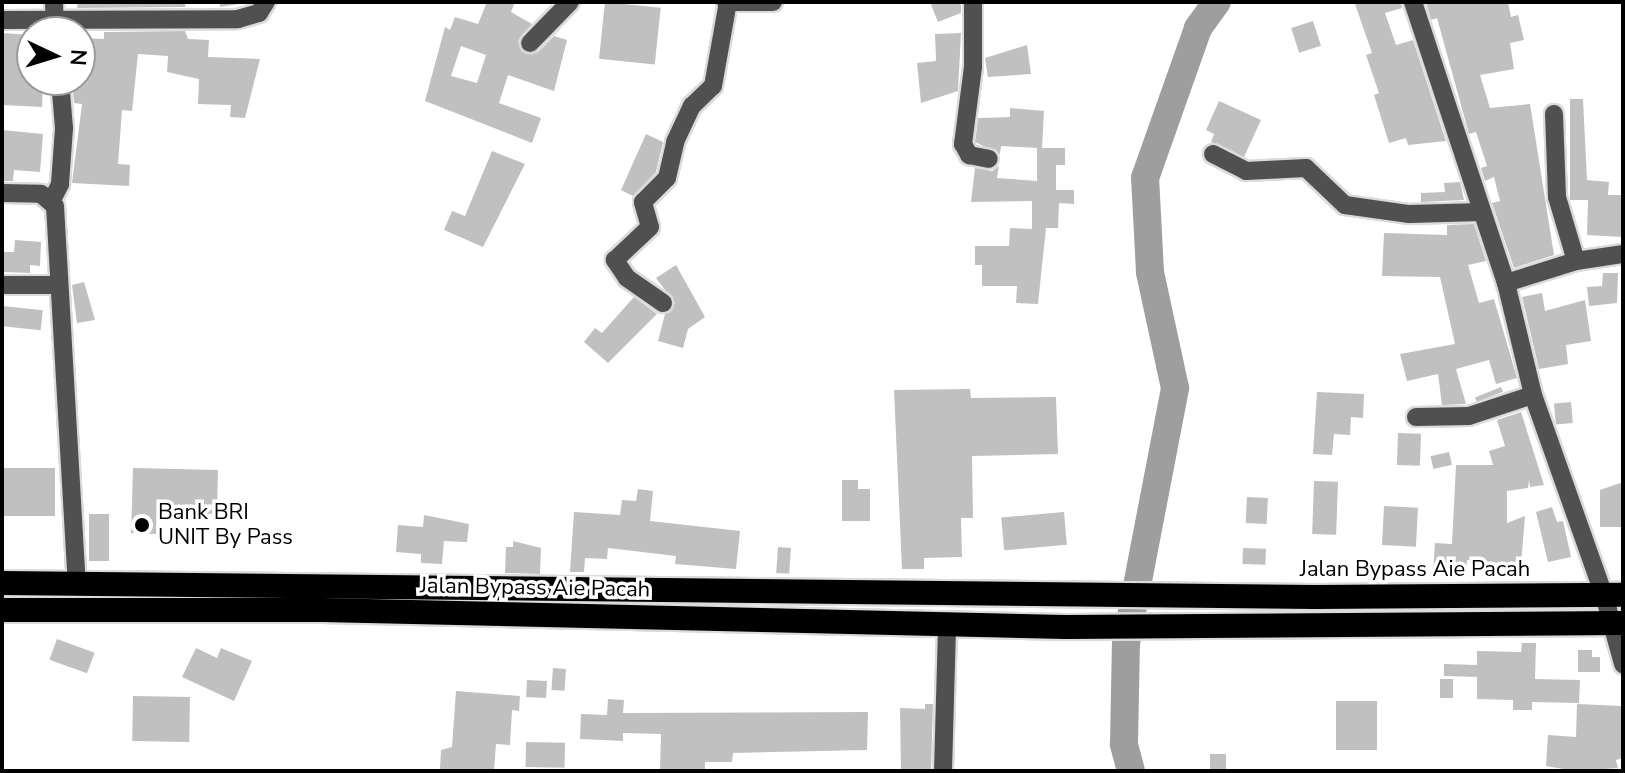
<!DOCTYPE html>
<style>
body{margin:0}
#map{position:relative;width:1625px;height:773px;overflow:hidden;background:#fff;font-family:"Nunito Sans",sans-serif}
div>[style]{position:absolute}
.river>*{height:28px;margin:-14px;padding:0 14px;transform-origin:14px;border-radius:14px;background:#9e9e9e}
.building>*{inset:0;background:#c0c0c0;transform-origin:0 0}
.roads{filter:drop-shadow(2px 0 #dbdbdb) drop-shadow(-2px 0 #dbdbdb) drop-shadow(0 2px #dbdbdb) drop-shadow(0 -2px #dbdbdb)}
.minor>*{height:18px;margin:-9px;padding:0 9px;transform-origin:9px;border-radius:9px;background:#505050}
.highway>*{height:24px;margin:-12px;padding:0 12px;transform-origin:12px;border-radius:12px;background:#000}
.dots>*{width:22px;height:22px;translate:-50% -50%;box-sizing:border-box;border:4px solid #fff;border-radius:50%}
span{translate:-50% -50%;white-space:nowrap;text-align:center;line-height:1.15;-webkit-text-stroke:7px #fff;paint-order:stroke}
.poi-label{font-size:22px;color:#000}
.left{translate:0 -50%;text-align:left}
.street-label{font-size:22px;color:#000}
.frame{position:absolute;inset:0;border:4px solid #000;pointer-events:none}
.north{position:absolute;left:16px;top:16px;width:80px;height:80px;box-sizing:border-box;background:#fff;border:2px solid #999;border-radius:50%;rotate:94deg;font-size:22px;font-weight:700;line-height:32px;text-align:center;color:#000}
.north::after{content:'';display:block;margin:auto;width:28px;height:36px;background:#000;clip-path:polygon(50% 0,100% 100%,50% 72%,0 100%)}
</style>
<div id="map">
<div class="river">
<i style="left:1131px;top:771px;width:28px;rotate:-105deg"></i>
<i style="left:1124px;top:744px;width:101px;rotate:-88.9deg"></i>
<i style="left:1126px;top:643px;width:260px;rotate:-79.1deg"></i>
<i style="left:1175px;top:388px;width:119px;rotate:-102.2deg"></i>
<i style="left:1150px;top:272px;width:94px;rotate:-93deg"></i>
<i style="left:1145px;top:178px;width:159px;rotate:-70.5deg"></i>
<i style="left:1198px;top:28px;width:32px;rotate:-54deg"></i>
</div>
<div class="building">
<i style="clip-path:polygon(78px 2px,186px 2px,185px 7px,77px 8px)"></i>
<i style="clip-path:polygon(220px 2px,252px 2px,220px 7px)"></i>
<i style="clip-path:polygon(evenodd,487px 2px,515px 2px,511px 12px,532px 24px,518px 41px,526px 54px,538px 52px,554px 36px,567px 40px,554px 91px,508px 75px,499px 103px,541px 118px,532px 143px,425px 101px,445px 27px,450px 30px,455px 17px,478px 24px,487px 2px,461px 46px,486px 55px,477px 83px,451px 76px,461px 46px)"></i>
<i style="left:605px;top:2px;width:56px;height:57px;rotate:6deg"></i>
<i style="clip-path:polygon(930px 2px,961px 2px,961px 13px,938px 22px)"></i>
<i style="clip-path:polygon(1363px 2px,1401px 2px,1402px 8px,1385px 13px,1396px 45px,1413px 40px,1446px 141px,1408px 145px,1406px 138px,1389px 143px,1374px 95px,1379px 93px,1366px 55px,1372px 53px,1355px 4px)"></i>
<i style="clip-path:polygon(1426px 2px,1508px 2px,1511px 17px,1518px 15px,1524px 40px,1510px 43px,1514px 69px,1480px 75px,1490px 108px,1530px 104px,1554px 255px,1514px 268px,1492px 203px,1500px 201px,1494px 177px,1485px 181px,1481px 168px,1487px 166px,1476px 132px,1469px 134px,1437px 18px,1431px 20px)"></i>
<i style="left:1313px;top:21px;width:26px;height:23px;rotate:72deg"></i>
<i style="clip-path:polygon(185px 31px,188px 39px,209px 40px,208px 57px,260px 59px,245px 118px,230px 117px,231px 105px,198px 104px,199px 79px,167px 72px,168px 56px,138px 54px,132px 111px,122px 110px,118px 164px,130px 165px,129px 186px,72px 183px,82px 104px,74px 103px,72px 80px,81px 80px,81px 38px,104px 39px,104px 32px)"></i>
<i style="clip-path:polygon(2px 33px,32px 35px,31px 82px,43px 83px,42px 107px,2px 105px)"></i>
<i style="clip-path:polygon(961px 33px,958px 91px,921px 103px,917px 63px,936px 61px,935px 34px)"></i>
<i style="clip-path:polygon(1027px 45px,1031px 74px,988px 77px,985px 58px)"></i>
<i style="clip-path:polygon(1570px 99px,1583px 99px,1587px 180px,1609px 182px,1608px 195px,1623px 195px,1622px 237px,1587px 235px,1588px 200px,1570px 200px)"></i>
<i style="clip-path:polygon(1219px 101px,1261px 120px,1244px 157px,1211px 142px,1214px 134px,1206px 130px)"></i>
<i style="clip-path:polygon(1010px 108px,1044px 111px,1042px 148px,1065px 148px,1065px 165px,1056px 165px,1056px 190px,1074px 190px,1074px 204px,1059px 203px,1058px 228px,1046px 228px,1038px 304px,1016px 303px,1017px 286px,982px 286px,982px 265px,975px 265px,975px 246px,1009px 246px,1010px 228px,1032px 229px,1032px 201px,971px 202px,975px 168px,992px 171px,999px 166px,997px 178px,1037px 181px,1037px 148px,1001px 146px,1000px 154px,975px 142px,978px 118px,1010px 117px)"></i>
<i style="clip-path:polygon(2px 130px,43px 134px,40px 172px,14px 170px,13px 181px,2px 181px)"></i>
<i style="clip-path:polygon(646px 134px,663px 142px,656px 172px,633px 196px,621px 190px)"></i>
<i style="clip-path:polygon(492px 151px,525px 164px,483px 247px,444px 230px,452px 211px,465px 216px)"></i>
<i style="clip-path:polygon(1460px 182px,1464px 200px,1421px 202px,1421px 193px,1445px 192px,1444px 183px)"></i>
<i style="clip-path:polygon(1474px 224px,1486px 261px,1468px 265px,1479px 303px,1494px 299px,1517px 378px,1496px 384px,1489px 360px,1456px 369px,1466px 404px,1442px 405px,1438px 374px,1407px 381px,1400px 354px,1455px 344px,1440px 277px,1382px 276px,1384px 233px,1447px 235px,1447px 225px)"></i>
<i style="clip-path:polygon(15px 240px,41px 242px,40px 266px,30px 265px,30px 273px,2px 272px,3px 252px,14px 252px)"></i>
<i style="clip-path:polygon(676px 265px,705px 317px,688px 329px,683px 348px,658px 341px,665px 314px,675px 303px,656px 278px)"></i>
<i style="clip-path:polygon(1603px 273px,1618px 273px,1617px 303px,1589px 306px,1587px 287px,1602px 286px)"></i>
<i style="clip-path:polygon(84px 282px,95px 320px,77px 323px,72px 285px)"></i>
<i style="clip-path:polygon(1542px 293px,1545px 311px,1585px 300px,1591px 341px,1566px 345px,1568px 364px,1539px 369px,1522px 297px)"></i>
<i style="clip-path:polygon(634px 297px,657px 314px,608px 363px,584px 342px,595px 328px,602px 333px)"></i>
<i style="left:2px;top:306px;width:41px;height:20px;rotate:6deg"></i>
<i style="left:1501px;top:387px;width:5px;height:28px;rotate:68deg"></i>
<i style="clip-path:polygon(970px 389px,971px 398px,1056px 397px,1058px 454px,972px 456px,973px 518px,961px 518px,962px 557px,924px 558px,924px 569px,902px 569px,894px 390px)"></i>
<i style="clip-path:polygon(1317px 392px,1364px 394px,1363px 418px,1351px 417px,1350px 435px,1334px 434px,1332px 455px,1313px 454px)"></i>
<i style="left:1571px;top:402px;width:21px;height:17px;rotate:85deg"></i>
<i style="clip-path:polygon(1521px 412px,1544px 485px,1530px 487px,1529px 480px,1528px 488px,1507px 491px,1507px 523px,1525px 516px,1521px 565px,1467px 560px,1466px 573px,1433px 571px,1435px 543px,1452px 544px,1456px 465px,1493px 465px,1489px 451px,1505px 446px,1497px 420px)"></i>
<i style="left:1398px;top:433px;width:23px;height:32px;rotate:2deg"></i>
<i style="left:1449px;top:452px;width:13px;height:19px;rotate:77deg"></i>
<i style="left:2px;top:468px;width:53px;height:48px"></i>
<i style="clip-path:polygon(133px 468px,218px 470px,217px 514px,157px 512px,156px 534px,131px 533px)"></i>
<i style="clip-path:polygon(842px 480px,858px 480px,858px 489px,870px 489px,870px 521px,842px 521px)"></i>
<i style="left:1314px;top:481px;width:24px;height:53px;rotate:2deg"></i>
<i style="clip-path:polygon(1623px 482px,1623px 527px,1600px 527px,1600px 490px)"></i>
<i style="clip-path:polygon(638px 489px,653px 491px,650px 521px,740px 531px,736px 569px,675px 564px,676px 556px,608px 548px,607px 559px,585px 558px,584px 572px,570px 572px,574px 512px,620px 515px,622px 500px,636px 501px)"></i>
<i style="left:1247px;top:497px;width:21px;height:26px;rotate:3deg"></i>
<i style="left:1384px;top:506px;width:34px;height:39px;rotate:3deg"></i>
<i style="clip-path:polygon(1552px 507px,1557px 522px,1563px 521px,1571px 557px,1548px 562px,1536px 512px)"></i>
<i style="left:1064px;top:512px;width:33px;height:63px;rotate:85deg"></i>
<i style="left:89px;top:514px;width:20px;height:47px"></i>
<i style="clip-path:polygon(424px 515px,469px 524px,467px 542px,444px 541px,442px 564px,421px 563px,421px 554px,396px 552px,398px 525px,423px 527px)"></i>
<i style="clip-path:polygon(513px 541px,541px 548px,540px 574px,505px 573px,506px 547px,513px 547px)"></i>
<i style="left:778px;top:547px;width:13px;height:26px;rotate:4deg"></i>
<i style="left:1243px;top:548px;width:23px;height:16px;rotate:2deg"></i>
<i style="left:57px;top:639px;width:40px;height:22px;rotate:20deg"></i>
<i style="clip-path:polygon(1522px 643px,1536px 643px,1535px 679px,1580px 680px,1579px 703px,1532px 702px,1532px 710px,1513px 710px,1513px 700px,1477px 699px,1477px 677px,1444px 676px,1444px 664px,1477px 665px,1477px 651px,1521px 652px)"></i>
<i style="clip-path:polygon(196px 648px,217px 658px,221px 648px,252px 661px,234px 701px,182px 677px)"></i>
<i style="clip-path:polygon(1578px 650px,1592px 650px,1592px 657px,1600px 657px,1600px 672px,1578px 672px)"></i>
<i style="left:553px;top:668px;width:13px;height:22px;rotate:4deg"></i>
<i style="left:1440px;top:679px;width:13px;height:19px"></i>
<i style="left:527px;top:680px;width:20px;height:17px;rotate:3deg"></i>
<i style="clip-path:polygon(456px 691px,520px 696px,519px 711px,512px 710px,510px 745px,496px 744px,494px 771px,440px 769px,441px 750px,452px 747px)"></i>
<i style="left:133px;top:696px;width:57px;height:45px;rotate:1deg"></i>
<i style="clip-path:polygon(608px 699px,624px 700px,623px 713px,868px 712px,867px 750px,733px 753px,732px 762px,705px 762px,705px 771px,660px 771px,661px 734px,623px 733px,623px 741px,580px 739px,581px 714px,607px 715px)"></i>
<i style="left:1336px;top:701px;width:41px;height:49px"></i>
<i style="clip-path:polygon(925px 704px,933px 704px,931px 771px,901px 771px,900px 708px,925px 709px)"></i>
<i style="clip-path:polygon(1577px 704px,1621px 706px,1623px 758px,1616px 760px,1618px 768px,1575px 771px,1546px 766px,1548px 735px,1576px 737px)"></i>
<i style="left:526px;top:742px;width:39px;height:25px;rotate:1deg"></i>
<i style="left:1210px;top:754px;width:16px;height:17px"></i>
</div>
<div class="roads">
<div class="minor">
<i style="left:54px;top:2px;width:30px;rotate:88deg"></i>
<i style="left:726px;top:2px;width:47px"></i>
<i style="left:973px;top:2px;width:65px;rotate:90deg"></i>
<i style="left:973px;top:67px;width:78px;rotate:97.4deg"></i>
<i style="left:963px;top:144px;width:13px;rotate:61deg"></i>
<i style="left:969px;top:155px;width:20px;rotate:11deg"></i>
<i style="left:1413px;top:2px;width:296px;rotate:71.7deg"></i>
<i style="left:1506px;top:283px;width:115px;rotate:76.4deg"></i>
<i style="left:1533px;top:395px;width:212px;rotate:70.5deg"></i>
<i style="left:1604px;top:595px;width:72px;rotate:74.6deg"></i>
<i style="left:2px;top:20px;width:236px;rotate:-0.2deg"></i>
<i style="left:238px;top:19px;width:22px;rotate:-16deg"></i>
<i style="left:259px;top:13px;width:13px;rotate:-58deg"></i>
<i style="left:530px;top:43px;width:57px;rotate:-45.7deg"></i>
<i style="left:1554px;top:114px;width:83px;rotate:87.9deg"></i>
<i style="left:1557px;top:197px;width:67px;rotate:73.5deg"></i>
<i style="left:1213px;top:154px;width:37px;rotate:27deg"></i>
<i style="left:1246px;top:171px;width:60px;rotate:-2.9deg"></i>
<i style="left:1306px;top:168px;width:54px;rotate:43.5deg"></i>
<i style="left:1345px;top:205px;width:65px;rotate:8deg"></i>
<i style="left:1409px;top:214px;width:73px;rotate:-1.6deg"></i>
<i style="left:2px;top:193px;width:39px;rotate:1deg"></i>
<i style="left:41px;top:194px;width:18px;rotate:41deg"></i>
<i style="left:55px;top:206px;width:379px;rotate:86.7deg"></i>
<i style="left:52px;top:200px;width:18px;rotate:-63deg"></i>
<i style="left:60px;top:184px;width:56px;rotate:-85.9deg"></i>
<i style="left:64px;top:128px;width:48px;rotate:-94.8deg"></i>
<i style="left:1506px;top:283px;width:73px;rotate:-17.4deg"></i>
<i style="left:1576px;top:261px;width:48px;rotate:-8.5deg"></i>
<i style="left:2px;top:285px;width:54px"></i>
<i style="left:663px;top:303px;width:44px;rotate:-145.2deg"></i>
<i style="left:627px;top:278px;width:22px;rotate:-124deg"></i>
<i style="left:615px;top:260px;width:48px;rotate:-43.3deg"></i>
<i style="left:650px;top:227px;width:26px;rotate:-106deg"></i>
<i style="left:643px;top:202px;width:34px;rotate:-45deg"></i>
<i style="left:667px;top:178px;width:37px;rotate:-77deg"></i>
<i style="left:675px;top:142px;width:40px;rotate:-65deg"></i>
<i style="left:692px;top:106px;width:29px;rotate:-44deg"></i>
<i style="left:713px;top:86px;width:85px;rotate:-79.9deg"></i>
<i style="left:1416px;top:417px;width:53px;rotate:-1.1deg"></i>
<i style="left:1469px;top:416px;width:67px;rotate:-18.2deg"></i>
<i style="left:943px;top:771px;width:147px;rotate:-88.4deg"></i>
</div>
<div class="highway">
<i style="left:2px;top:583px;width:1312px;rotate:0.61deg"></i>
<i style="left:1314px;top:597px;width:309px;rotate:-0.4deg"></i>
<i style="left:2px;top:610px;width:320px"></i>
<i style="left:322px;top:610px;width:744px;rotate:1.31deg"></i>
<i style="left:1066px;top:627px;width:557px;rotate:-0.41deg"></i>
</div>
</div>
<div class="dots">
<i style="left:142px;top:525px;background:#000"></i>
</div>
<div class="poi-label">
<span class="left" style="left:158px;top:525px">Bank BRI<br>UNIT By Pass</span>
</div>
<div class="street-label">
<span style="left:1415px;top:570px">Jalan Bypass Aie Pacah</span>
<span style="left:535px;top:588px;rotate:1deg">Jalan Bypass Aie Pacah</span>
</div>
<div class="frame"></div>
<div class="north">N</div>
</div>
